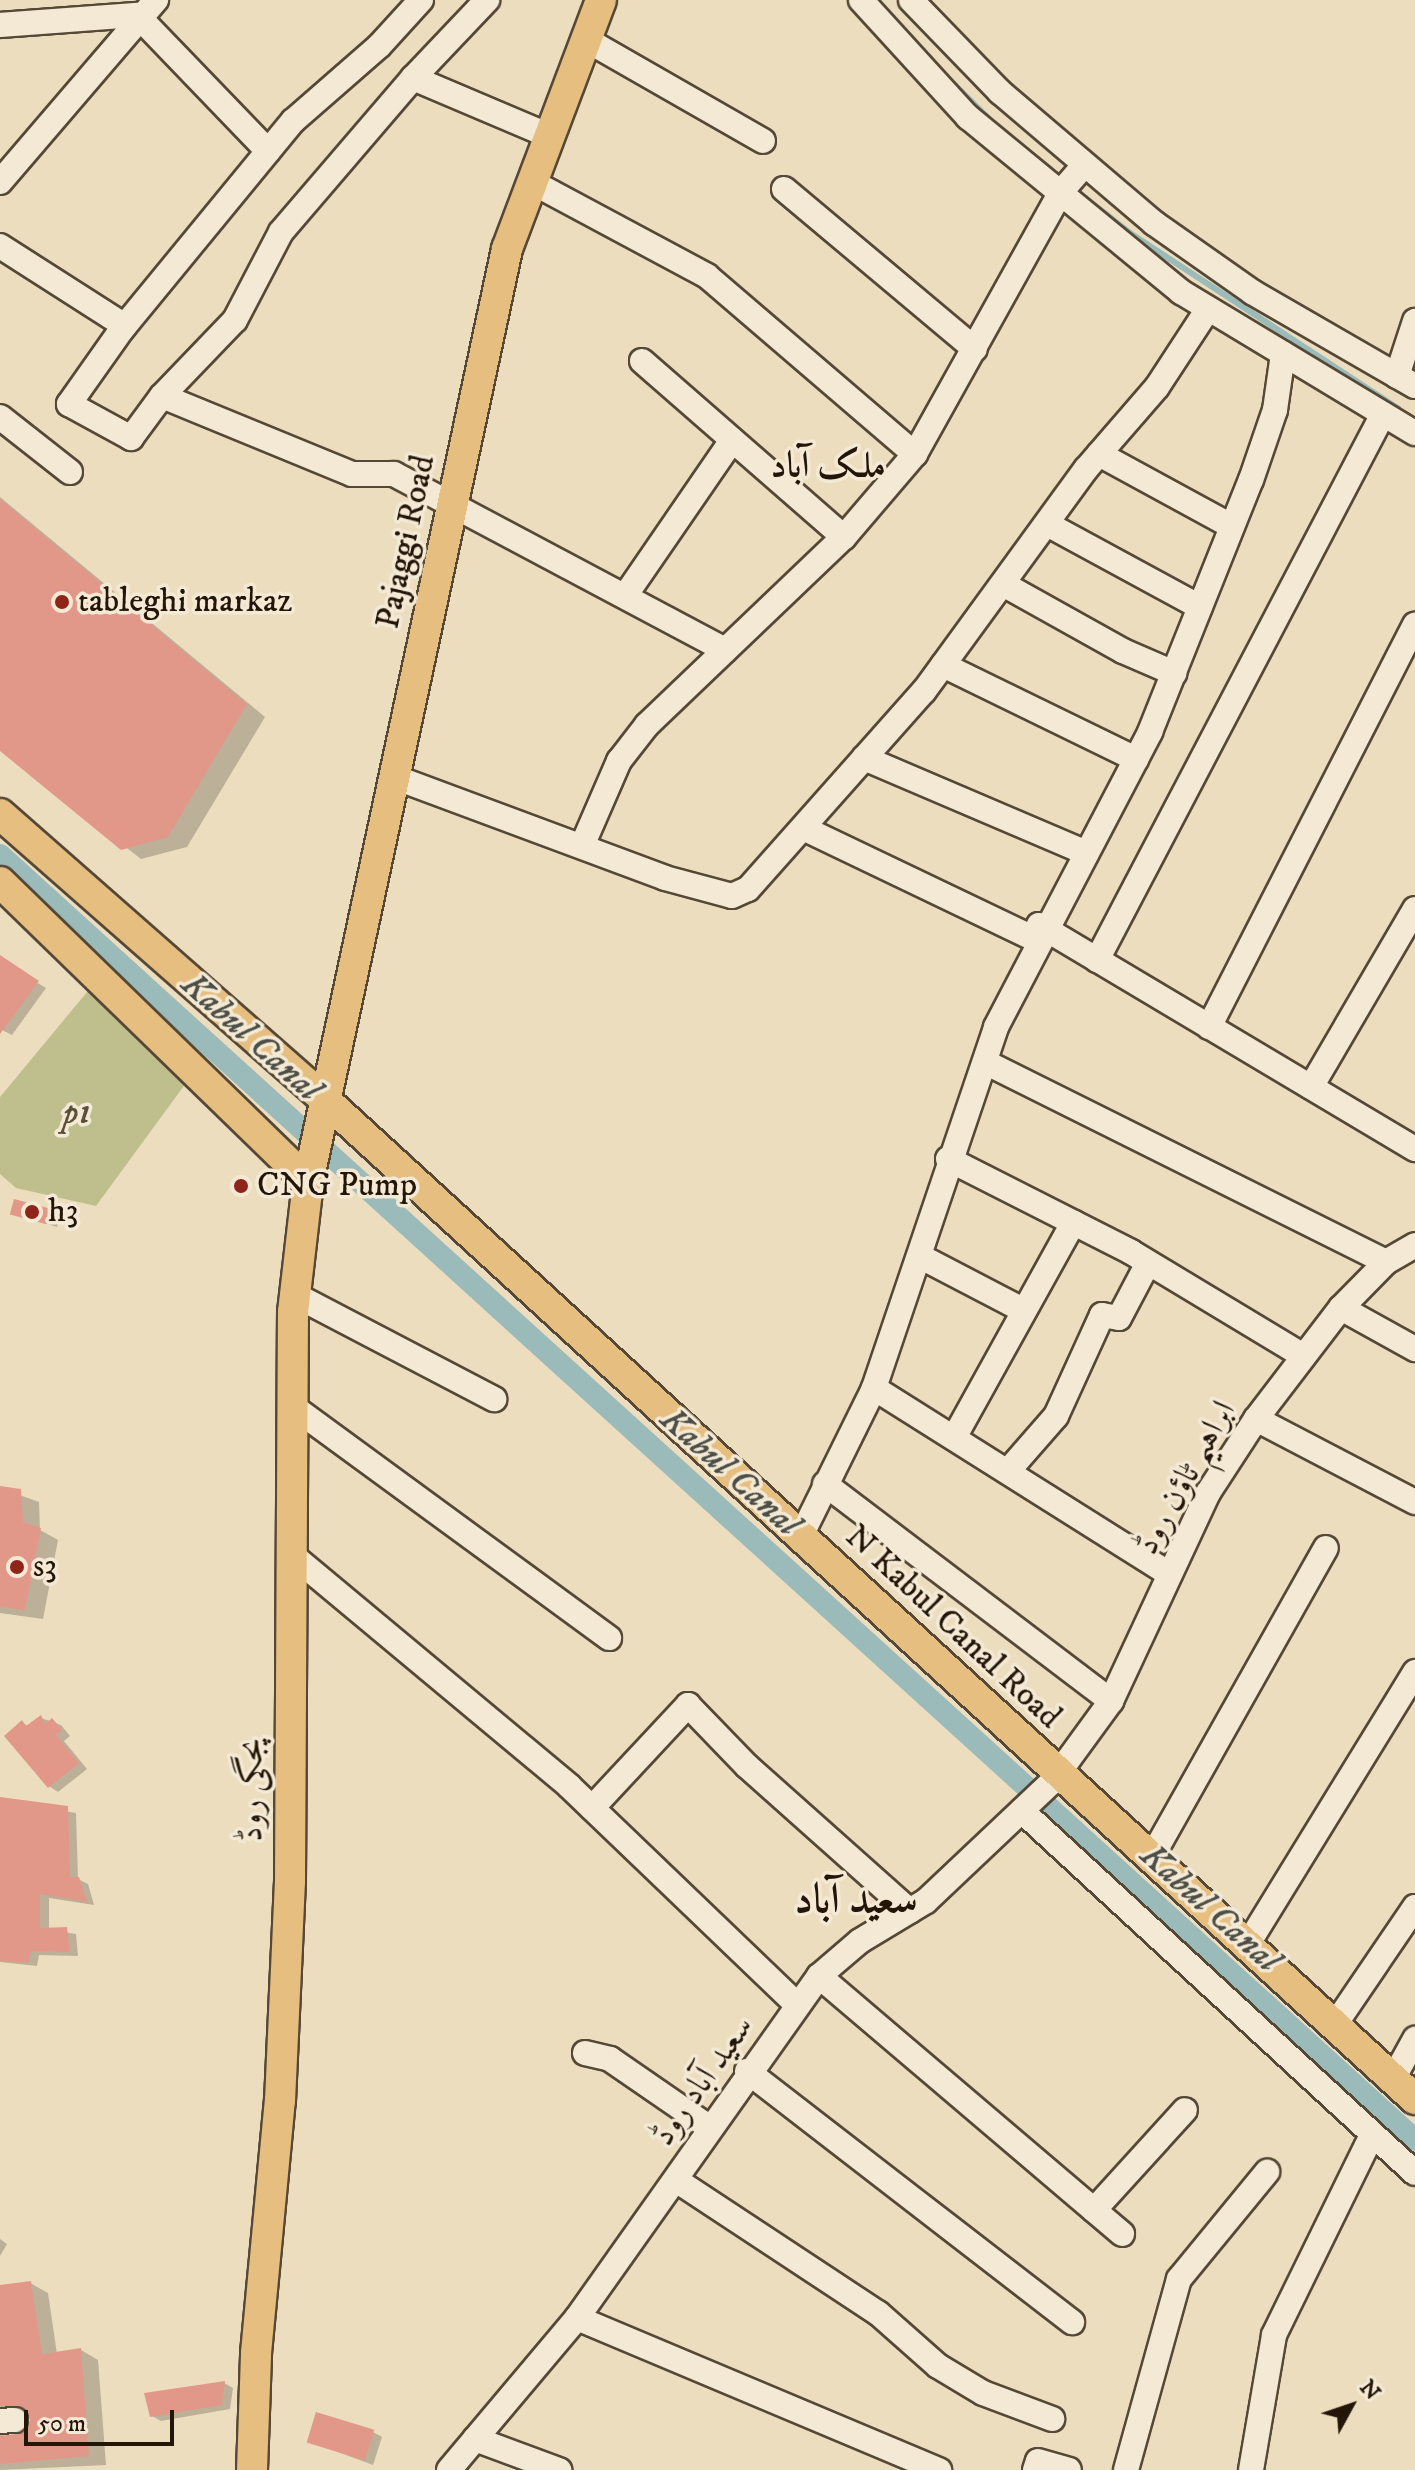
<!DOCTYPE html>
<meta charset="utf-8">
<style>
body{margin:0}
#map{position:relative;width:1415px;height:2470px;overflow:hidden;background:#ecddbf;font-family:"IM FELL DW Pica",Amiri,serif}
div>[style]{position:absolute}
.green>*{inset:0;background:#bfbf8d}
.shadow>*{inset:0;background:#0003}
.stream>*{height:6px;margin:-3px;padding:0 3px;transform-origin:3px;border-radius:3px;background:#9bbaba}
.canal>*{height:22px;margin:-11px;padding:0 11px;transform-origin:11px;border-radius:11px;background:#9bbaba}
.building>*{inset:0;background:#e29889;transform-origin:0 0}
.roads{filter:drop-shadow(2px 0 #554836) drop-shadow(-2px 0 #554836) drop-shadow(0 2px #554836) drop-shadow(0 -2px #554836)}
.minor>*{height:24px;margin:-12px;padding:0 12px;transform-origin:12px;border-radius:12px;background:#f3e9d5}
.major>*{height:30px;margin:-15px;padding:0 15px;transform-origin:15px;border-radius:15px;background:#e6be80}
.dots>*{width:22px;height:22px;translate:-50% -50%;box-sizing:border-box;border:4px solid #f3e9d5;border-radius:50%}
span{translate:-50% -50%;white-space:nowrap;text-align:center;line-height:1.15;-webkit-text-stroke:7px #f3e9d5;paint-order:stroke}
.street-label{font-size:34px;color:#231608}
.poi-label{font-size:34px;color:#231608}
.left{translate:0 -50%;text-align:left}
.park-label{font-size:34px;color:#5a5137;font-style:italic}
.neighbourhood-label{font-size:36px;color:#231608;font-weight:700}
.water-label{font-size:36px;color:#4d4f46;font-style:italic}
.district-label{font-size:42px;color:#231608;font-weight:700}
.north{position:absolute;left:1311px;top:2366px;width:80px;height:80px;-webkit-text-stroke:6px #f3e9d5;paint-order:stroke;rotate:50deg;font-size:22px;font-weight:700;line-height:32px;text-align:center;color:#231608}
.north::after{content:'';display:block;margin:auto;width:28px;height:36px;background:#231608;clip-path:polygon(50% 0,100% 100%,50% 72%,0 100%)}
.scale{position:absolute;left:24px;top:2410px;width:150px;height:36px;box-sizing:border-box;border:4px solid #231608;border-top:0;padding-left:10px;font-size:24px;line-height:28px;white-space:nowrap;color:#231608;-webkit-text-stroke:6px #f3e9d5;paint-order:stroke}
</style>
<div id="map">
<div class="green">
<i style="clip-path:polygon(92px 986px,189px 1079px,96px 1206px,16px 1188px,0 1174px,0 1097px)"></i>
</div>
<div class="shadow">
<i style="clip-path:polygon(0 497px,265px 717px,187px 847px,141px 859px,0 749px)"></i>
<i style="clip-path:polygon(0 961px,46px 988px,12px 1035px,0 1029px)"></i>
<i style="clip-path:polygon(50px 1211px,59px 1216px,57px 1227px,15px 1214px)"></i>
<i style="clip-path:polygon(0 1488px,39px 1502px,40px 1530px,58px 1540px,43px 1619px,0 1613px)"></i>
<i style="clip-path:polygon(41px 1718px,61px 1725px,70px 1736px,64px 1741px,87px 1769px,58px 1792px,49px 1786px,22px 1722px,29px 1727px)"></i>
<i style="clip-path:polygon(0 1800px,76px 1813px,78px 1879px,88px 1884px,94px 1905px,49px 1898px,49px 1930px,76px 1934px,78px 1956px,39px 1955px,37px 1966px,0 1962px)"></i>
<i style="clip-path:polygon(0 2239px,7px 2244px,0 2256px)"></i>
<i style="clip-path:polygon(evenodd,30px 2283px,48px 2293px,57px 2354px,81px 2350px,98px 2360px,106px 2465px,0 2470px,0 2288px,30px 2283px,32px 2416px,30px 2428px,17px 2437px,4px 2436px,10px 2417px,32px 2416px)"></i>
<i style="clip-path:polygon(224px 2383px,233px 2388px,230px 2409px,161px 2421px,152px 2416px)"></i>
<i style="clip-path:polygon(373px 2432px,382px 2437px,373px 2465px,311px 2442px)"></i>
</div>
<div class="stream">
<i style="left:954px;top:84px;width:48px;rotate:45deg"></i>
<i style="left:1074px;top:189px;width:71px;rotate:38.2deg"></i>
<i style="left:1130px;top:233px;width:321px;rotate:33.2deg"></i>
</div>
<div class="canal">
<i style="left:0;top:855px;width:1911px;rotate:42.24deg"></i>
</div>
<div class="building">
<i style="clip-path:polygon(0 499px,247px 704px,168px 837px,121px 850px,0 751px)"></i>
<i style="clip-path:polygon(0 955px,39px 981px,0 1034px)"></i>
<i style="left:14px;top:1199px;width:38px;height:16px;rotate:15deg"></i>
<i style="clip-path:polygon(0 1486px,21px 1489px,23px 1522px,41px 1528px,25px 1610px,0 1607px)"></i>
<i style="clip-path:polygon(41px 1715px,45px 1724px,52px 1718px,62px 1730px,56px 1735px,79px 1763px,48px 1788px,4px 1736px,22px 1720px,26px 1726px)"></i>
<i style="clip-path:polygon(0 1797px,68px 1806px,70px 1877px,79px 1877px,87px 1902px,40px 1894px,40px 1928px,67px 1927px,70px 1952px,31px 1951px,28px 1963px,0 1961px)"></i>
<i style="clip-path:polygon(31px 2281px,42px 2354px,81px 2348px,89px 2456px,0 2464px,0 2436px,23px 2433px,30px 2420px,21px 2406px,0 2406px,0 2285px)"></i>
<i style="clip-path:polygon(225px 2381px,222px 2405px,150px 2417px,144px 2393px)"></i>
<i style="left:316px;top:2412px;width:61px;height:32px;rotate:17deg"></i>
</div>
<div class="roads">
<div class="minor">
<i style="left:421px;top:0;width:62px;rotate:132.4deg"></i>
<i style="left:379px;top:46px;width:114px;rotate:138.9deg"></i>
<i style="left:293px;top:121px;width:269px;rotate:129.4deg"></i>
<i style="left:122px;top:329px;width:92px;rotate:125.2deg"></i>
<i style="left:69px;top:404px;width:71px;rotate:28.7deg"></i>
<i style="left:131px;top:438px;width:52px;rotate:-53.6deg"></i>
<i style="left:162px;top:396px;width:205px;rotate:22.3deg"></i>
<i style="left:352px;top:474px;width:42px"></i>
<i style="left:394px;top:474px;width:375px;rotate:28deg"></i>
<i style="left:861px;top:0;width:159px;rotate:47.6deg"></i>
<i style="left:968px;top:117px;width:276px;rotate:39.4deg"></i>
<i style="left:1181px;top:292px;width:273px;rotate:31.1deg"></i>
<i style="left:911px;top:0;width:128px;rotate:45.9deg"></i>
<i style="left:1000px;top:92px;width:202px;rotate:40.4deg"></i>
<i style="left:1154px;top:223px;width:120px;rotate:35.1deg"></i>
<i style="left:1252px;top:292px;width:188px;rotate:30deg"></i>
<i style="left:0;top:25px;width:137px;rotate:-4.2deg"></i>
<i style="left:137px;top:15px;width:189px;rotate:46.1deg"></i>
<i style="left:585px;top:39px;width:205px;rotate:29.8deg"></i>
<i style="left:413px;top:78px;width:146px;rotate:23deg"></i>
<i style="left:530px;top:181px;width:201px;rotate:28.2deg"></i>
<i style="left:707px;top:276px;width:274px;rotate:40.6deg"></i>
<i style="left:0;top:182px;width:240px;rotate:-49.4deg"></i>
<i style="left:784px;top:189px;width:249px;rotate:40deg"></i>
<i style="left:0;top:246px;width:148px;rotate:32.6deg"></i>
<i style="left:642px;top:361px;width:268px;rotate:41.1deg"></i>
<i style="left:1397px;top:376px;width:58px;rotate:-71.9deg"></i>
<i style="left:162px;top:396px;width:105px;rotate:-46.2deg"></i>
<i style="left:235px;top:320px;width:99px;rotate:-62.4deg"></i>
<i style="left:281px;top:232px;width:203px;rotate:-49.4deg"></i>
<i style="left:413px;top:78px;width:108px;rotate:-46.5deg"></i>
<i style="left:0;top:417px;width:89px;rotate:38.2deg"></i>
<i style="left:1099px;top:454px;width:150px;rotate:28.6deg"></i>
<i style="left:1047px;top:524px;width:174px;rotate:28.5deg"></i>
<i style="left:1003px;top:584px;width:137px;rotate:29.2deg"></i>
<i style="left:1123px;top:651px;width:56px;rotate:23.3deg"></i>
<i style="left:625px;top:596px;width:187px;rotate:-55.5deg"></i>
<i style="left:943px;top:665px;width:215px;rotate:26deg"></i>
<i style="left:864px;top:758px;width:242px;rotate:23.1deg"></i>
<i style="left:394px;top:777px;width:289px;rotate:20.4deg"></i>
<i style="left:665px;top:878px;width:69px;rotate:15deg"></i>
<i style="left:732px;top:896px;width:17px;rotate:-24deg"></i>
<i style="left:748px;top:889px;width:265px;rotate:-48.4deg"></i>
<i style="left:924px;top:691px;width:275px;rotate:-53.9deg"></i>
<i style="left:1086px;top:469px;width:108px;rotate:-49.1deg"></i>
<i style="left:1157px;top:387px;width:93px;rotate:-56.8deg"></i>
<i style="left:803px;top:828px;width:255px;rotate:25.6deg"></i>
<i style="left:1033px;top:938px;width:14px;rotate:-65deg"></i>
<i style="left:1039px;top:925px;width:438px;rotate:30.8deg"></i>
<i style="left:582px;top:846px;width:93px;rotate:-66.5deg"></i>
<i style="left:619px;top:761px;width:46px;rotate:-52.1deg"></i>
<i style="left:647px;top:725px;width:272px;rotate:-43.7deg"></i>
<i style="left:844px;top:537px;width:109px;rotate:-49.5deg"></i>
<i style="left:915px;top:454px;width:299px;rotate:-60.9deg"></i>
<i style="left:1060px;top:193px;width:37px;rotate:-49deg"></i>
<i style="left:1097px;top:960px;width:616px;rotate:-62.35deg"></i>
<i style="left:1209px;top:1027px;width:452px;rotate:-62.9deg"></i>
<i style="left:987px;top:1063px;width:446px;rotate:26.5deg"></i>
<i style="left:1311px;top:1087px;width:206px;rotate:-59.7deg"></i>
<i style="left:948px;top:1159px;width:205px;rotate:26.9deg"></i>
<i style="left:1131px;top:1252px;width:200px;rotate:31.1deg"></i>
<i style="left:921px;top:1257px;width:115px;rotate:27.5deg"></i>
<i style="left:295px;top:1295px;width:225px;rotate:27.6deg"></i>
<i style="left:1341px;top:1308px;width:85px;rotate:29deg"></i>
<i style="left:874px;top:1388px;width:349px;rotate:32.2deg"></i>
<i style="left:292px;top:1406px;width:393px;rotate:36.2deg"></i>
<i style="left:1256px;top:1419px;width:179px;rotate:27.6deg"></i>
<i style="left:955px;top:1436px;width:244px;rotate:-61deg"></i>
<i style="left:1008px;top:1471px;width:73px;rotate:-48.9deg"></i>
<i style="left:1056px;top:1416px;width:111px;rotate:-65.5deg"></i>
<i style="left:1102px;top:1315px;width:17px;rotate:10deg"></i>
<i style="left:1119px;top:1318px;width:62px;rotate:-62.2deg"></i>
<i style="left:825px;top:1484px;width:359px;rotate:37.2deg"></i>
<i style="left:800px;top:1538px;width:167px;rotate:-63.7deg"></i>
<i style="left:874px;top:1388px;width:381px;rotate:-71.3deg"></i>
<i style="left:996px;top:1027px;width:333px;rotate:-62.4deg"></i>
<i style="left:1150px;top:732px;width:271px;rotate:-68.2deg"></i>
<i style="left:1251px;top:480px;width:74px;rotate:-71.1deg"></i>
<i style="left:1275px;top:410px;width:57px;rotate:-81.9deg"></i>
<i style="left:292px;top:1555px;width:361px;rotate:39.8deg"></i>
<i style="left:569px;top:1786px;width:316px;rotate:43.8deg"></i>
<i style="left:592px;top:1808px;width:141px;rotate:-47deg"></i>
<i style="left:688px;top:1705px;width:85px;rotate:46deg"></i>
<i style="left:747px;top:1766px;width:218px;rotate:41.7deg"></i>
<i style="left:1022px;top:1811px;width:534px;rotate:42.65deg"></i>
<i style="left:1150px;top:1860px;width:358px;rotate:-60.6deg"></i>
<i style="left:1246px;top:1947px;width:323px;rotate:-58.4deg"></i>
<i style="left:819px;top:1976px;width:398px;rotate:40.4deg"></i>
<i style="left:1334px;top:2026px;width:144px;rotate:-55.8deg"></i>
<i style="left:585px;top:2053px;width:26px;rotate:13deg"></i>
<i style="left:610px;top:2059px;width:121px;rotate:34.6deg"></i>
<i style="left:747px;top:2071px;width:411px;rotate:37.7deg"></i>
<i style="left:1393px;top:2079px;width:46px;rotate:-61.2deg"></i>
<i style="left:676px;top:2180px;width:242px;rotate:33.4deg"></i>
<i style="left:878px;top:2313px;width:80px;rotate:41.5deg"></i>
<i style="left:938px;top:2366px;width:52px;rotate:31deg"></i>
<i style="left:983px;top:2393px;width:74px;rotate:20.6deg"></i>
<i style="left:1094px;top:2210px;width:135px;rotate:-47.7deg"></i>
<i style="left:577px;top:2318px;width:393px;rotate:22.8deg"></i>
<i style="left:0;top:2421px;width:15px;rotate:-4deg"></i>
<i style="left:475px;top:2439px;width:90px;rotate:20.3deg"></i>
<i style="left:449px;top:2470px;width:199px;rotate:-49.9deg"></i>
<i style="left:577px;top:2318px;width:419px;rotate:-54.7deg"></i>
<i style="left:819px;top:1976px;width:54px;rotate:-40.5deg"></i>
<i style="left:860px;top:1941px;width:77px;rotate:-31.2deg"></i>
<i style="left:926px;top:1901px;width:173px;rotate:-43.4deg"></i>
<i style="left:1052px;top:1782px;width:100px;rotate:-53.9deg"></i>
<i style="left:1111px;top:1701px;width:230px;rotate:-65deg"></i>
<i style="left:1208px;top:1493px;width:88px;rotate:-57deg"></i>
<i style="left:1256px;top:1419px;width:140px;rotate:-52.6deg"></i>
<i style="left:1341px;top:1308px;width:64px;rotate:-45.6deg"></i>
<i style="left:1386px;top:1262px;width:34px;rotate:-30deg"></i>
<i style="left:1035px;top:2470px;width:9px;rotate:-72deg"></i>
<i style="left:1038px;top:2461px;width:32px;rotate:16deg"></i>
<i style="left:1126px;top:2470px;width:198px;rotate:-74.5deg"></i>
<i style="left:1179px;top:2279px;width:139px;rotate:-50.6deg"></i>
<i style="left:1251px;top:2470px;width:137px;rotate:-80.3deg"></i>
<i style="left:1274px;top:2335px;width:223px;rotate:-63.9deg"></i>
</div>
<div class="major">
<i style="left:0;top:814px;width:432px;rotate:41.3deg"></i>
<i style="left:324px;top:1099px;width:1480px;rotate:42.51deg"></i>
<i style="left:0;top:882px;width:430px;rotate:44.2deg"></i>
<i style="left:252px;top:2470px;width:117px;rotate:-88deg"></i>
<i style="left:256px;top:2353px;width:253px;rotate:-84.6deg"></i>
<i style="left:280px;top:2101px;width:219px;rotate:-87.4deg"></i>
<i style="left:290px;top:1882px;width:570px;rotate:-89.7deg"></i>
<i style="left:293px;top:1312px;width:131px;rotate:-83.4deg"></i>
<i style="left:308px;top:1182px;width:954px;rotate:-77.96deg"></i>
<i style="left:507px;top:249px;width:266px;rotate:-69.3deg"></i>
</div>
</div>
<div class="dots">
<i style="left:62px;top:602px;background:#8f2418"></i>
<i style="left:241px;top:1186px;background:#8f2418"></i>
<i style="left:32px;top:1212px;background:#8f2418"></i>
<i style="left:17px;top:1567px;background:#8f2418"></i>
</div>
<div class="street-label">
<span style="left:406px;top:542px;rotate:-78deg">Pajaggi Road</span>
<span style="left:1186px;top:1478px;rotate:-61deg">ابراہیم ٹاؤن روڈ</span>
<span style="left:953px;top:1627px;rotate:43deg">N Kabul Canal Road</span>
<span style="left:252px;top:1790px;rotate:-90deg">پجگی روڈ</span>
<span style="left:703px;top:2081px;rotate:-55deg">سعید آباد روڈ</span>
</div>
<div class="poi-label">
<span class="left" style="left:78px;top:602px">tableghi markaz</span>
<span class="left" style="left:257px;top:1186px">CNG Pump</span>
<span class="left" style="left:48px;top:1212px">h3</span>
<span class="left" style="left:33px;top:1567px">s3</span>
</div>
<div class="park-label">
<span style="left:77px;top:1114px">p1</span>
</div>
<div class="neighbourhood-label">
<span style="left:828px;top:466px">ملک آباد</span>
</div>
<div class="water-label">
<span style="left:251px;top:1037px;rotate:42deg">Kabul Canal</span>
<span style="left:730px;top:1472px;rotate:42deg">Kabul Canal</span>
<span style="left:1210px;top:1908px;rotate:42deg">Kabul Canal</span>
</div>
<div class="district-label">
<span style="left:856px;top:1900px">سعید آباد</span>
</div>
<div class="north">N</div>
<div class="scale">50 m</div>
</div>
